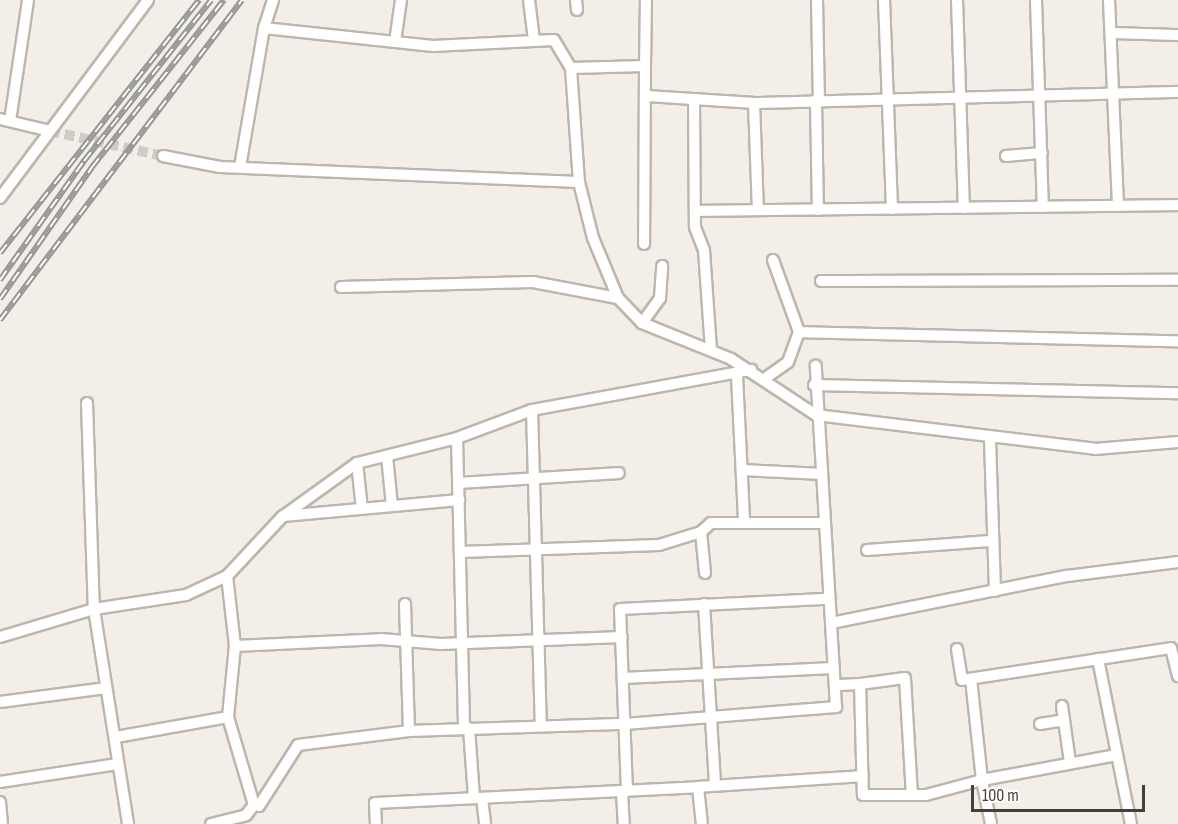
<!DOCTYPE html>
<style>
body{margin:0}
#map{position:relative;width:1178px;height:824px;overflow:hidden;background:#f3efe8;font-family:"Sofia Sans Condensed",sans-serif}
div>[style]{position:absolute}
.street-tunnel>*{height:10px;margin-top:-5px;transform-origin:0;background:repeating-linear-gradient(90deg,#d0ccc5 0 10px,transparent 0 15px)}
.roads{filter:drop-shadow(2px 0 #bdb6ac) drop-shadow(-2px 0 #bdb6ac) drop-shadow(0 2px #bdb6ac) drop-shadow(0 -2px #bdb6ac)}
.street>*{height:10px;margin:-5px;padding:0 5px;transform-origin:5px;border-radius:5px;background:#fff}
.rail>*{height:6px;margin-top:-3px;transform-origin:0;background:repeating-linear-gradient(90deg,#fff 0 11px,#969696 0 22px);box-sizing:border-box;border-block:2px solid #969696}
span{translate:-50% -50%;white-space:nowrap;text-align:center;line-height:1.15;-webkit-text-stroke:4.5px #fff;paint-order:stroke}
.scale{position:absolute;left:971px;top:785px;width:174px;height:27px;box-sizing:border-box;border:3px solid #453f38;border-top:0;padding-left:8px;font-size:18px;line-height:21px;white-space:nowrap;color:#453f38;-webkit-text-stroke:4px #fff;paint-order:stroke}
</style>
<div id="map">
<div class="street-tunnel">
<i style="left:50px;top:131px;width:116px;rotate:12.5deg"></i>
</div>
<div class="roads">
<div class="street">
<i style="left:529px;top:0;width:40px;rotate:82.9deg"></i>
<i style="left:576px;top:0;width:10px;rotate:84deg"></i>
<i style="left:817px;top:0;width:100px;rotate:88.9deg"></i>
<i style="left:884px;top:0;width:209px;rotate:87.8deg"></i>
<i style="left:957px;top:0;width:208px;rotate:88.1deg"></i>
<i style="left:1036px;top:0;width:207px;rotate:88.1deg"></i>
<i style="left:1109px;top:0;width:206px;rotate:87.5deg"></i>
<i style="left:264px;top:28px;width:29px;rotate:-72deg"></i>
<i style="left:1111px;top:33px;width:67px;rotate:1.7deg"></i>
<i style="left:395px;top:42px;width:42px;rotate:-81.9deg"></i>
<i style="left:571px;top:68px;width:74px;rotate:-1.5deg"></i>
<i style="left:645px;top:66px;width:178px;rotate:90.3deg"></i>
<i style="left:645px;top:68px;width:68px;rotate:-89.2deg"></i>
<i style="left:648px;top:96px;width:106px;rotate:3.8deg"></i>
<i style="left:754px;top:103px;width:107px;rotate:87.9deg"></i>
<i style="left:694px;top:99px;width:128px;rotate:89.6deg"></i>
<i style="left:695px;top:227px;width:25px;rotate:69deg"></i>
<i style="left:704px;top:250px;width:100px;rotate:86deg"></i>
<i style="left:816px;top:100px;width:110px;rotate:89deg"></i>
<i style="left:754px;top:103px;width:424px;rotate:-1.5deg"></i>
<i style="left:0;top:119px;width:51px;rotate:13.5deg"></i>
<i style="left:10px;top:121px;width:122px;rotate:-81.5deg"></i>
<i style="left:163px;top:156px;width:58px;rotate:10.9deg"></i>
<i style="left:220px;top:167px;width:359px;rotate:2.4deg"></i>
<i style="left:1006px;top:156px;width:36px;rotate:-5deg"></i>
<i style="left:240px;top:167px;width:141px;rotate:-80.2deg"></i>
<i style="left:264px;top:28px;width:170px;rotate:6.1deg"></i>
<i style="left:433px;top:46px;width:121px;rotate:-2.8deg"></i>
<i style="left:554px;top:40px;width:33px;rotate:59deg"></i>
<i style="left:571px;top:68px;width:114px;rotate:86deg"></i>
<i style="left:579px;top:182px;width:58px;rotate:76deg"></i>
<i style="left:593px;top:238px;width:65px;rotate:67.4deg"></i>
<i style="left:618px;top:298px;width:35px;rotate:46deg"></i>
<i style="left:642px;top:323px;width:96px;rotate:22deg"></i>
<i style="left:731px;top:359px;width:102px;rotate:33.4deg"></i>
<i style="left:816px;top:415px;width:281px;rotate:6.9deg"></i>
<i style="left:1095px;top:449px;width:83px;rotate:-4.8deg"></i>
<i style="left:0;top:198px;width:247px;rotate:-53.2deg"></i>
<i style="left:695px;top:211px;width:483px;rotate:-0.7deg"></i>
<i style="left:773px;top:260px;width:77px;rotate:70.1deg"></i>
<i style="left:799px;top:332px;width:379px;rotate:1.4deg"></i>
<i style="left:821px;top:281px;width:357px;rotate:-0.2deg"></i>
<i style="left:341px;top:287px;width:192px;rotate:-1.5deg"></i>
<i style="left:533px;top:282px;width:86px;rotate:10.7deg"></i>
<i style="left:642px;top:323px;width:31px;rotate:-54deg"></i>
<i style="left:660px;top:298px;width:32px;rotate:-86deg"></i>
<i style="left:737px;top:376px;width:144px;rotate:87.2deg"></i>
<i style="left:764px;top:379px;width:29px;rotate:-35deg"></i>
<i style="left:788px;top:362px;width:32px;rotate:-70deg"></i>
<i style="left:814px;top:385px;width:364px;rotate:1.3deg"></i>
<i style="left:87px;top:403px;width:206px;rotate:88.1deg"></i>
<i style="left:94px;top:609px;width:218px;rotate:81deg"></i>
<i style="left:532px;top:410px;width:316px;rotate:88.4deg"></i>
<i style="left:457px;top:438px;width:291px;rotate:88.6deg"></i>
<i style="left:990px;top:440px;width:151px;rotate:88.1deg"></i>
<i style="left:387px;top:456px;width:50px;rotate:84.3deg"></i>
<i style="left:357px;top:463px;width:46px;rotate:83.8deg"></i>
<i style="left:742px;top:470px;width:80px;rotate:2.9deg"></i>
<i style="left:459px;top:483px;width:160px;rotate:-3.6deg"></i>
<i style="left:283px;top:516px;width:177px;rotate:-5.2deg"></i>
<i style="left:867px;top:550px;width:123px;rotate:-4.2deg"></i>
<i style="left:461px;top:552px;width:198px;rotate:-2deg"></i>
<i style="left:659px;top:545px;width:44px;rotate:-17.2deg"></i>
<i style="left:705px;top:573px;width:41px;rotate:-95.6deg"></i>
<i style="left:701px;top:532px;width:13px;rotate:-42deg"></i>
<i style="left:711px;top:523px;width:111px"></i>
<i style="left:405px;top:604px;width:127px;rotate:88.2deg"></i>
<i style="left:704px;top:604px;width:182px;rotate:86.5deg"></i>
<i style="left:831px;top:623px;width:241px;rotate:-11.3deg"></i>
<i style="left:1067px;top:576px;width:112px;rotate:-7.2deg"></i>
<i style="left:0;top:637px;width:98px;rotate:-16.6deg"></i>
<i style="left:94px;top:609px;width:93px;rotate:-8.7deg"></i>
<i style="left:186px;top:595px;width:45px;rotate:-24.9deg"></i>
<i style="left:235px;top:646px;width:70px;rotate:-96.5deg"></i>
<i style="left:227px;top:576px;width:81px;rotate:-47deg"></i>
<i style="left:282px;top:517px;width:92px;rotate:-35.8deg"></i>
<i style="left:357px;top:463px;width:103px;rotate:-14deg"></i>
<i style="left:457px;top:438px;width:80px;rotate:-20.5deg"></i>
<i style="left:532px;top:410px;width:223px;rotate:-10.4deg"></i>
<i style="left:957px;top:649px;width:31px;rotate:81deg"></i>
<i style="left:962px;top:680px;width:211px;rotate:-8.7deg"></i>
<i style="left:1171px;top:648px;width:29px;rotate:76deg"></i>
<i style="left:1098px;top:659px;width:168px;rotate:78.7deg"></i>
<i style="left:623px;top:678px;width:211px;rotate:-2.7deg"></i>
<i style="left:971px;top:679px;width:102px;rotate:83.8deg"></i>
<i style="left:982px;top:780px;width:137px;rotate:-10.5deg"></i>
<i style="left:860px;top:684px;width:45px;rotate:-7.6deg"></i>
<i style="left:905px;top:678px;width:117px;rotate:86.6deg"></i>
<i style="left:839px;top:685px;width:21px;rotate:-3deg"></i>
<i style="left:860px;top:684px;width:111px;rotate:88.5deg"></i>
<i style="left:863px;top:795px;width:63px"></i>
<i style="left:926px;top:795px;width:58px;rotate:-15deg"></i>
<i style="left:982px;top:780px;width:45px;rotate:78.4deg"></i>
<i style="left:0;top:702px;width:107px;rotate:-7.5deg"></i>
<i style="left:1062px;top:706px;width:57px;rotate:81.9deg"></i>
<i style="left:1040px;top:724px;width:24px;rotate:-9deg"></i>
<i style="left:469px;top:728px;width:70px;rotate:85.9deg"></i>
<i style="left:116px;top:737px;width:114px;rotate:-10.1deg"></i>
<i style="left:228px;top:717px;width:71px;rotate:-84.4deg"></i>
<i style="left:235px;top:646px;width:146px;rotate:-2.7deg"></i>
<i style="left:381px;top:639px;width:60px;rotate:4.8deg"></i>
<i style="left:441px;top:644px;width:181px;rotate:-2.2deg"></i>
<i style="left:0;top:782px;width:119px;rotate:-8.7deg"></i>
<i style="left:698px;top:787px;width:165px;rotate:-3.8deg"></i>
<i style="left:622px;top:791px;width:33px;rotate:87deg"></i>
<i style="left:627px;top:791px;width:182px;rotate:-92.2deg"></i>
<i style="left:620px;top:609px;width:208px;rotate:-2.8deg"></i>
<i style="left:482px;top:798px;width:26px;rotate:83deg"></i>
<i style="left:0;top:802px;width:22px;rotate:85deg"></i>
<i style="left:259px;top:806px;width:72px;rotate:-57.4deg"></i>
<i style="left:298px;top:745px;width:112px;rotate:-7.2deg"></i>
<i style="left:409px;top:731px;width:216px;rotate:-1.9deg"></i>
<i style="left:625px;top:724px;width:212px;rotate:-4.6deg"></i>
<i style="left:836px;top:707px;width:342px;rotate:-93.4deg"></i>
<i style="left:211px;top:824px;width:36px;rotate:-14deg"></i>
<i style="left:246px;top:815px;width:13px;rotate:-51deg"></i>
<i style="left:254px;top:805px;width:92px;rotate:-106.5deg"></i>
<i style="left:376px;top:824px;width:21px;rotate:-93deg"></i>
<i style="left:375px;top:803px;width:323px;rotate:-2.8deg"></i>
<i style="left:698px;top:787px;width:37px;rotate:84deg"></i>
</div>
</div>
<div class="rail">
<i style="left:0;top:253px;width:322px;rotate:-51.8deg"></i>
<i style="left:0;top:280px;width:146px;rotate:-54.8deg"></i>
<i style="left:84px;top:161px;width:205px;rotate:-51.7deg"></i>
<i style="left:0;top:299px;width:161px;rotate:-55.1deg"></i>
<i style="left:92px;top:167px;width:213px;rotate:-51.7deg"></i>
<i style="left:0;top:320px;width:401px;rotate:-52.9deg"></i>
</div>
<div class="scale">100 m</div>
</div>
